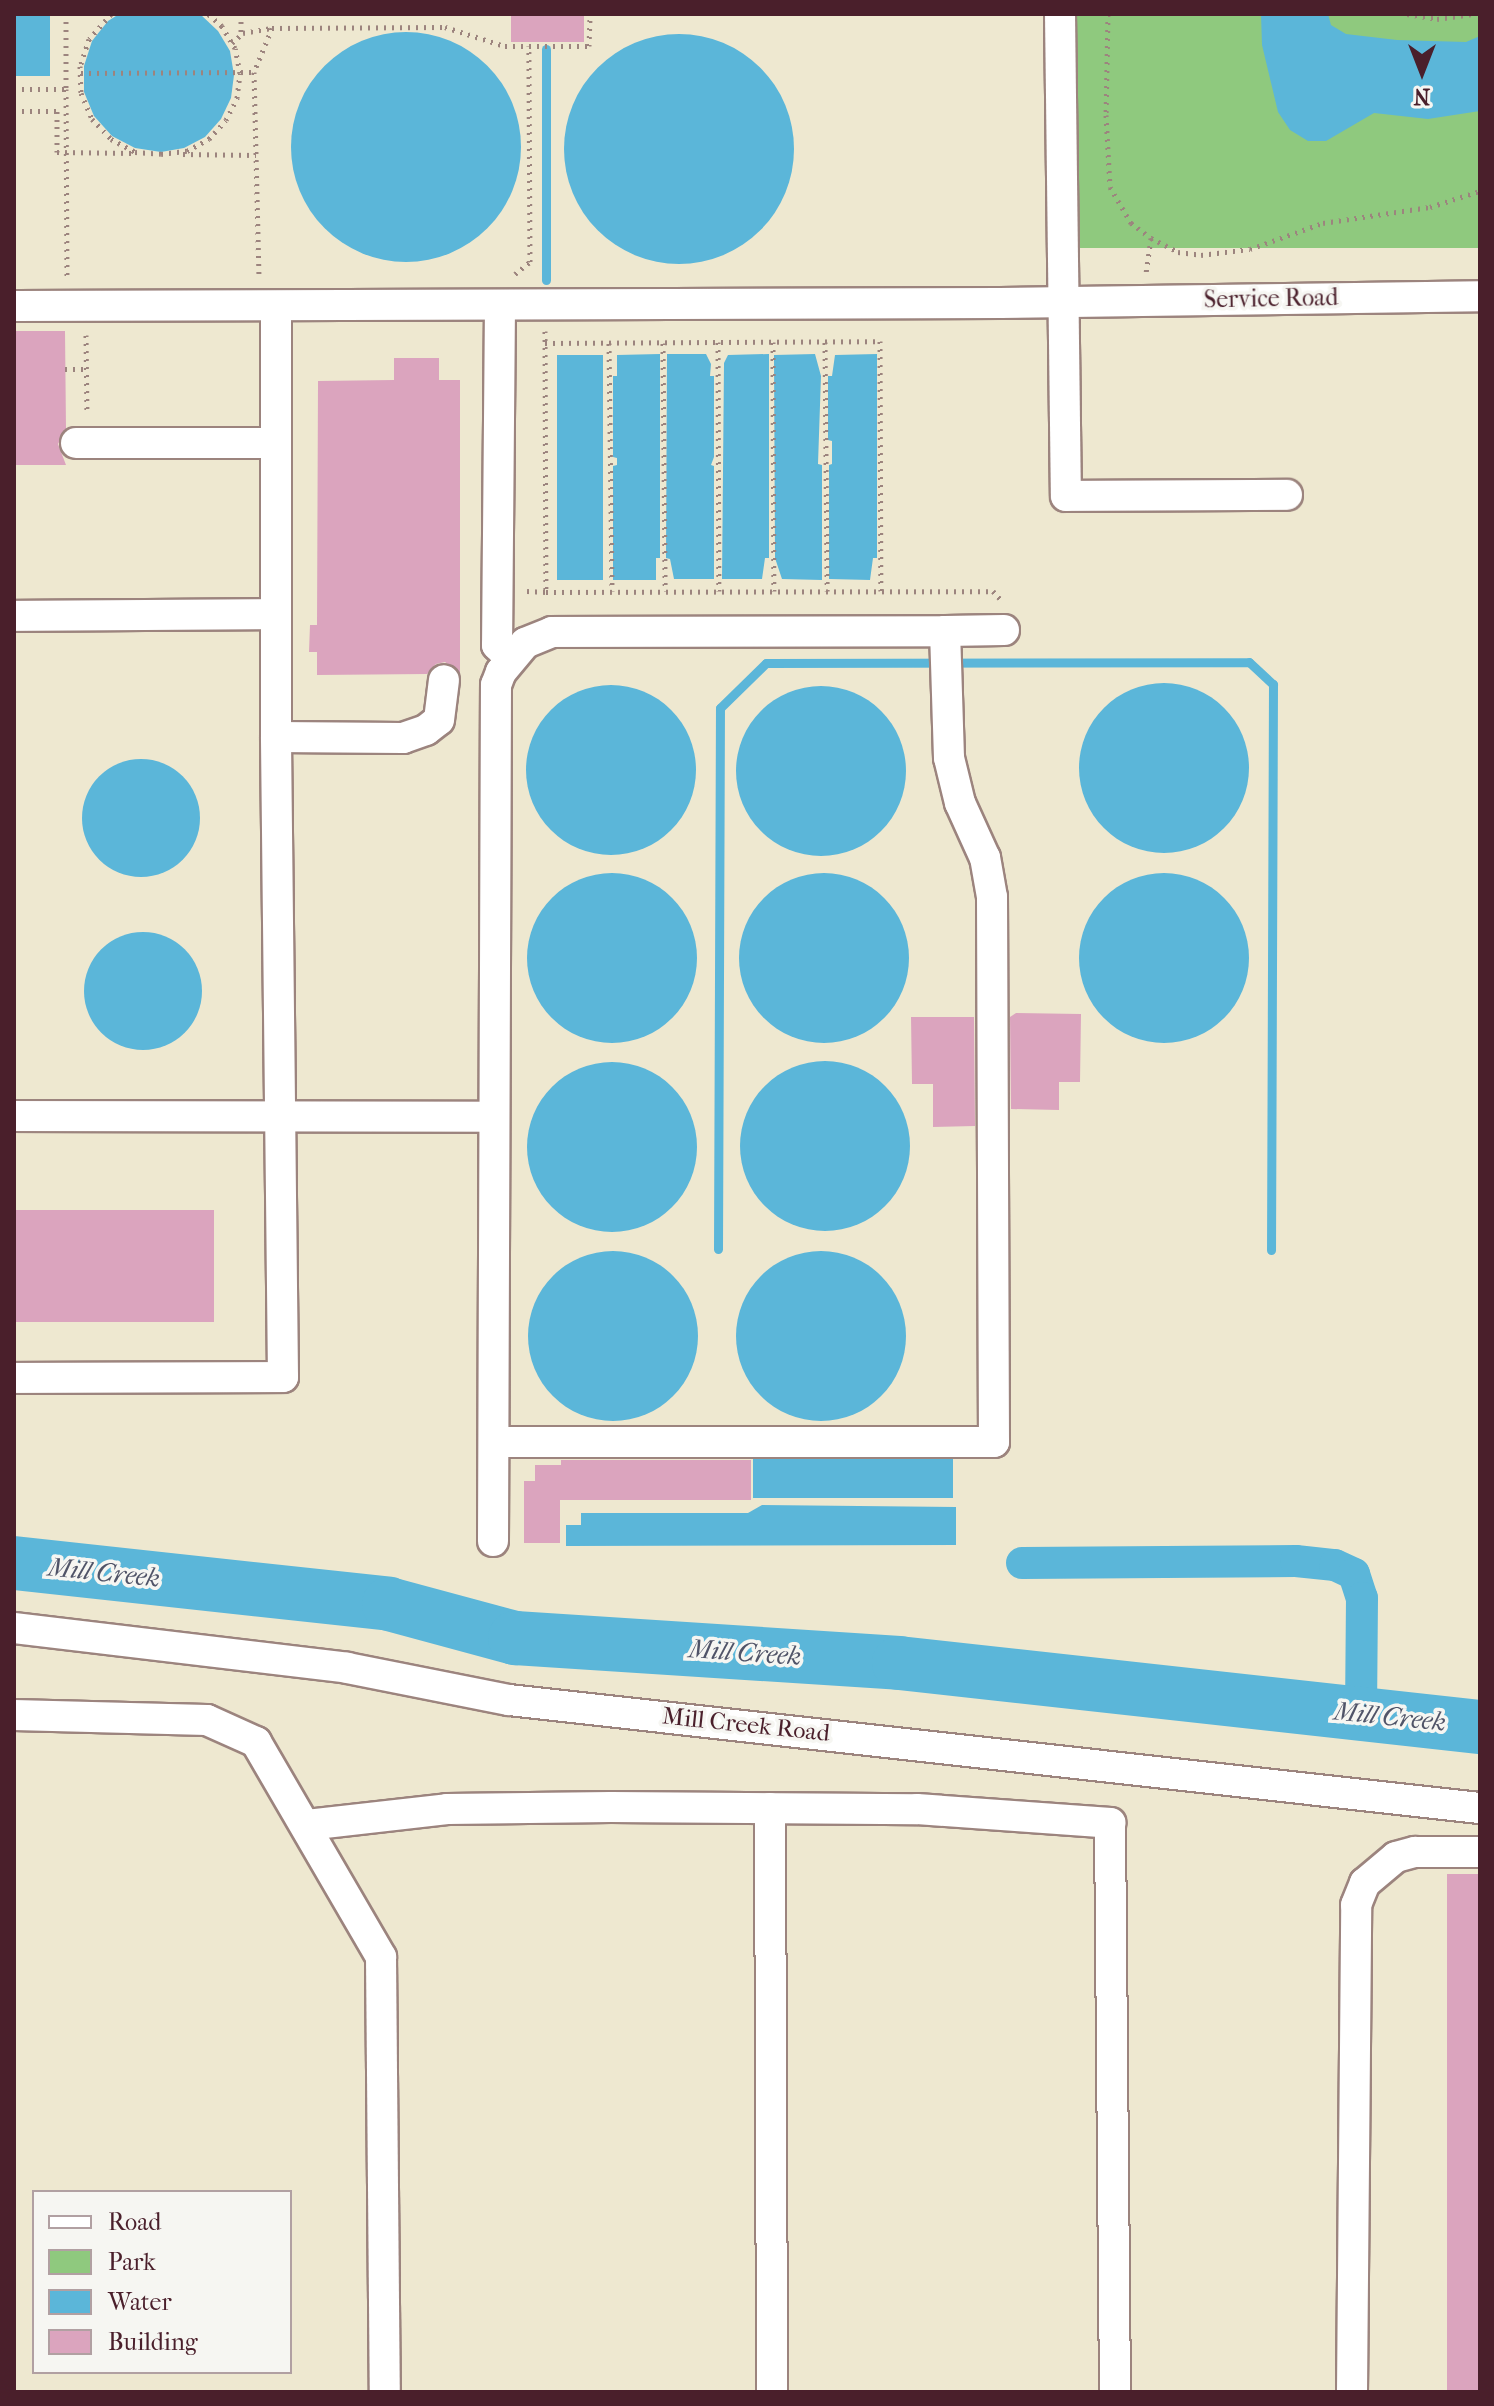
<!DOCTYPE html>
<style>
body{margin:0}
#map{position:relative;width:1494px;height:2406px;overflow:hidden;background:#eee8d0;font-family:"IM FELL French Canon",serif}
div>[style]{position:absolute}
.green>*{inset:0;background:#8fc97e;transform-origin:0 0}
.water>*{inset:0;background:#5bb6d9;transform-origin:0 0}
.round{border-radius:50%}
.stream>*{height:9px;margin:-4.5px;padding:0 4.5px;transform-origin:4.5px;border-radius:4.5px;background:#5bb6d9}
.canal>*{height:32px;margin:-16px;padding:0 16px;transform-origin:16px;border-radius:16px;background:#5bb6d9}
.river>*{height:54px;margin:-27px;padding:0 27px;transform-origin:27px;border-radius:27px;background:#5bb6d9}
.building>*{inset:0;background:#dba4be;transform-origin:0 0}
.path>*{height:5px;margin-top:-2.5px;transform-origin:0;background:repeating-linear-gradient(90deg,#9c847e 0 2px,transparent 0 8px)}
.roads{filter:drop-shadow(2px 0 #9c847e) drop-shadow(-2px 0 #9c847e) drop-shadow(0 2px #9c847e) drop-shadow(0 -2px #9c847e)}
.minor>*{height:30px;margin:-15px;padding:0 15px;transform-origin:15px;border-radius:15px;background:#fff}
span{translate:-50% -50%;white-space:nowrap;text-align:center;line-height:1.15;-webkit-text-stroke:7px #f6f6f2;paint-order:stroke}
.street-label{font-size:24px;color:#4a1f2b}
.water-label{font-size:26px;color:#505468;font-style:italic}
.frame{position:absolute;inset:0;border:16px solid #4a1f2b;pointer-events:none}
.legend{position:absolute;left:32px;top:2190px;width:260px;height:184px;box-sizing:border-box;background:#f6f6f2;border:2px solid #b1a0a2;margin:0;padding:10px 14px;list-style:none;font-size:24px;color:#4a1f2b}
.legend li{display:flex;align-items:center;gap:16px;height:40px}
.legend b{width:40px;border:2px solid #b1a0a2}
.north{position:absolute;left:1382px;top:32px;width:80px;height:80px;-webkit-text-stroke:6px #f6f6f2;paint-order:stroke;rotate:180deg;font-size:22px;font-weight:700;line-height:32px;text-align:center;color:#4a1f2b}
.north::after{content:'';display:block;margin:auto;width:28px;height:36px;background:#4a1f2b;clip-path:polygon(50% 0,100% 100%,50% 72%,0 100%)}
</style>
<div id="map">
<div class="green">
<i style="left:1067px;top:14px;width:413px;height:234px"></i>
</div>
<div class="water">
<i style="left:14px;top:14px;width:36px;height:62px"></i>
<i style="clip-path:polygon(119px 14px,200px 14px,218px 31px,230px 51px,234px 75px,231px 98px,221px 119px,205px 137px,184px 148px,161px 152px,135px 148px,112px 136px,94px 116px,84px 92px,84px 66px,92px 41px,108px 21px)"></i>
<i style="clip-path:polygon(1261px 14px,1328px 14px,1331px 25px,1346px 34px,1397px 40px,1466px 42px,1480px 36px,1480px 111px,1428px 119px,1374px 113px,1326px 141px,1308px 141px,1290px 130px,1278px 112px,1262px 45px)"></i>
<i class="round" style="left:291px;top:32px;width:230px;height:230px"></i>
<i class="round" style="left:564px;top:34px;width:230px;height:230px"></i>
<i style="clip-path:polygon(660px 354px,660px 558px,656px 558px,656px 580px,613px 580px,613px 466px,617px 465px,617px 458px,613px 457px,613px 376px,617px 376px,617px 355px)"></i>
<i style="clip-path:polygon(667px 354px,706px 354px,711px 364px,710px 376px,714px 376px,714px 457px,711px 465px,714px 466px,714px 579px,674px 579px,670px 559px,666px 558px)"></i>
<i style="clip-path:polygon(769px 354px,769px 558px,765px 558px,762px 579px,722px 579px,724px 363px,728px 355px)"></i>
<i style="clip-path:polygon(815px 354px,821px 376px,818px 464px,822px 465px,822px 580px,782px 579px,775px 558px,774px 355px)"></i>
<i style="clip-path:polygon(877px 354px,877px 558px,873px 558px,870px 580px,829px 579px,829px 465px,832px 464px,832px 441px,828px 440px,828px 376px,832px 376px,835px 355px)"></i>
<i style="left:557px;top:355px;width:46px;height:225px"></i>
<i class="round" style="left:1079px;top:683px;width:170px;height:170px"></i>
<i class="round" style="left:526px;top:685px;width:170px;height:170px"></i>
<i class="round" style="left:736px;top:686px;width:170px;height:170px"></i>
<i class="round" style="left:82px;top:759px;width:118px;height:118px"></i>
<i class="round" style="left:1079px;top:873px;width:170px;height:170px"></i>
<i class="round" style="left:739px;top:873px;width:170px;height:170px"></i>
<i class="round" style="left:527px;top:873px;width:170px;height:170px"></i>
<i class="round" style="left:84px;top:932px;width:118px;height:118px"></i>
<i class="round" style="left:740px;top:1061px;width:170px;height:170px"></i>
<i class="round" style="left:527px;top:1062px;width:170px;height:170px"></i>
<i class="round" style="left:736px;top:1251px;width:170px;height:170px"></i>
<i class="round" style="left:528px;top:1251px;width:170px;height:170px"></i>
<i style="left:753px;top:1457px;width:200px;height:41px"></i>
<i style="clip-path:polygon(762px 1505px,956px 1507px,956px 1545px,566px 1546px,566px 1525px,581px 1525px,581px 1513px,748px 1513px)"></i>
</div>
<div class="stream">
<i style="left:546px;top:49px;width:231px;rotate:90deg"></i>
<i style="left:718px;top:1249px;width:541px;rotate:-89.79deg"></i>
<i style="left:720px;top:708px;width:64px;rotate:-44.4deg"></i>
<i style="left:766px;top:663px;width:483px;rotate:-0.1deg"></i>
<i style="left:1249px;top:662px;width:33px;rotate:43deg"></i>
<i style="left:1273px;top:684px;width:566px;rotate:90.2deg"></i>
</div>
<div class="canal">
<i style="left:1022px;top:1563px;width:274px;rotate:-0.4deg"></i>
<i style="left:1296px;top:1561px;width:39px;rotate:6deg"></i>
<i style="left:1335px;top:1565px;width:21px;rotate:25deg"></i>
<i style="left:1354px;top:1574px;width:25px;rotate:72deg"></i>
<i style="left:1362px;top:1598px;width:118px;rotate:90.5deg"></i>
</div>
<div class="river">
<i style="left:14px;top:1563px;width:377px;rotate:6.2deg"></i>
<i style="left:389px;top:1604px;width:131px;rotate:15.1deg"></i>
<i style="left:515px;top:1638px;width:385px;rotate:3.7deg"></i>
<i style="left:899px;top:1663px;width:585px;rotate:6.29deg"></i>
</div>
<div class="building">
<i style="left:511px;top:14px;width:73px;height:28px"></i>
<i style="clip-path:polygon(14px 331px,65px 331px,66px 429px,58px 444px,66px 465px,14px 465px)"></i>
<i style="clip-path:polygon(394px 358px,439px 358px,439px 380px,460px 380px,460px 673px,445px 662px,436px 664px,427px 674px,317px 675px,317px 652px,309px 652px,310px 625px,317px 625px,318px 381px,394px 380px)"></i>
<i style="clip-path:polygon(1016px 1013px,1081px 1014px,1080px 1082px,1059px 1082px,1059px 1110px,1011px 1109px,1010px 1017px)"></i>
<i style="clip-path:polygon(911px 1017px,974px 1017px,975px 1126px,933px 1127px,933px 1084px,912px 1084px)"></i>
<i style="left:214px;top:1210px;width:112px;height:200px;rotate:90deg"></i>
<i style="clip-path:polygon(561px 1460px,751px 1460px,751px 1500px,560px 1500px,560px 1543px,524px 1543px,524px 1481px,535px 1481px,535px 1465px,561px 1465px)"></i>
<i style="left:1447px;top:1874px;width:33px;height:518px"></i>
</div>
<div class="path">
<i style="left:66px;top:14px;width:75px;rotate:90deg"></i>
<i style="left:111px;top:14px;width:33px;rotate:131deg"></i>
<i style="left:89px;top:39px;width:28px;rotate:108deg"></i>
<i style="left:80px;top:66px;width:27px;rotate:88deg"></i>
<i style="left:81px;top:93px;width:28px;rotate:67deg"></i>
<i style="left:92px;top:119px;width:28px;rotate:46deg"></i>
<i style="left:111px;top:139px;width:27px;rotate:28deg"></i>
<i style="left:135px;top:152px;width:26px;rotate:4deg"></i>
<i style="left:161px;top:154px;width:26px;rotate:-7deg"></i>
<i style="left:187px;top:151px;width:25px;rotate:-29deg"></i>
<i style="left:209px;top:139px;width:25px;rotate:-48deg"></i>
<i style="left:226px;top:120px;width:25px;rotate:-63deg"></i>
<i style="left:237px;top:98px;width:25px;rotate:-83deg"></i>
<i style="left:240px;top:73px;width:25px;rotate:-101deg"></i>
<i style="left:235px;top:48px;width:26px;rotate:-121deg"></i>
<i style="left:222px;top:26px;width:18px;rotate:-139deg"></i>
<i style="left:241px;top:14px;width:19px;rotate:90deg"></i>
<i style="left:1108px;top:14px;width:101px;rotate:91.1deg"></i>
<i style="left:1106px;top:115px;width:72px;rotate:86.8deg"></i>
<i style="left:1110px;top:187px;width:42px;rotate:59.7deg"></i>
<i style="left:1131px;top:223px;width:25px;rotate:37deg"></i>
<i style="left:1151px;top:238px;width:35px;rotate:98deg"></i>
<i style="left:1407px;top:14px;width:30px;rotate:9deg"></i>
<i style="left:1437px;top:19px;width:36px;rotate:-8deg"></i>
<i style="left:272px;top:28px;width:173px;rotate:-0.3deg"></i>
<i style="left:445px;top:27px;width:63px;rotate:17.6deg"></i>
<i style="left:505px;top:46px;width:84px"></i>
<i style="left:589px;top:46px;width:32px;rotate:-88deg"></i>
<i style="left:232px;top:43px;width:15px;rotate:-42deg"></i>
<i style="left:243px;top:33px;width:29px;rotate:-10deg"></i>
<i style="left:272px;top:28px;width:48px;rotate:112.2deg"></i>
<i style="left:81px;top:73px;width:173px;rotate:-0.3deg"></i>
<i style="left:254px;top:72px;width:205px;rotate:88.6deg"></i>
<i style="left:14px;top:89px;width:52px"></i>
<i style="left:66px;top:89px;width:188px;rotate:89.7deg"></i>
<i style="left:14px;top:111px;width:43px"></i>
<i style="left:57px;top:111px;width:41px;rotate:90deg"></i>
<i style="left:57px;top:152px;width:76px;rotate:0.8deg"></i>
<i style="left:183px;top:154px;width:73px;rotate:0.8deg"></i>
<i style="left:1151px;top:238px;width:30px;rotate:27deg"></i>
<i style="left:1178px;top:252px;width:23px;rotate:7deg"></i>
<i style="left:1201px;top:255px;width:49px;rotate:-7deg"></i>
<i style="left:1250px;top:249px;width:77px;rotate:-19.6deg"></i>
<i style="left:1323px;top:223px;width:108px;rotate:-8.5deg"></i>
<i style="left:1430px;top:207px;width:52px;rotate:-17.7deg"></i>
<i style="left:515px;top:274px;width:19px;rotate:-39deg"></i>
<i style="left:530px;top:262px;width:216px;rotate:-90.3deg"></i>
<i style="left:545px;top:331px;width:261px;rotate:89.8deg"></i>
<i style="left:546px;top:592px;width:447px;rotate:-0.1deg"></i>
<i style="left:993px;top:591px;width:15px;rotate:48deg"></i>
<i style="left:86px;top:335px;width:78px;rotate:89.3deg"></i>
<i style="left:718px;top:342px;width:249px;rotate:89.8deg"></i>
<i style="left:773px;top:342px;width:249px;rotate:89.8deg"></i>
<i style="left:825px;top:342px;width:249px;rotate:89.5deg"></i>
<i style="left:545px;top:343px;width:335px;rotate:-0.3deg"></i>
<i style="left:880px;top:341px;width:250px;rotate:89.8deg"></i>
<i style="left:609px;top:343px;width:248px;rotate:89.3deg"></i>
<i style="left:663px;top:343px;width:248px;rotate:89.5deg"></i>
<i style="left:65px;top:369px;width:21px"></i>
<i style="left:527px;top:591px;width:19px;rotate:3deg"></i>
</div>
<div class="roads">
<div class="minor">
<i style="left:1060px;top:14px;width:482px;rotate:89.3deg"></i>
<i style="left:1066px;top:496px;width:221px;rotate:-0.3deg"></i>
<i style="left:500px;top:305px;width:340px;rotate:90.5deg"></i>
<i style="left:497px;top:645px;width:18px;rotate:45deg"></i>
<i style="left:14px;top:306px;width:986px;rotate:-0.17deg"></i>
<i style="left:1000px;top:303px;width:480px;rotate:-0.8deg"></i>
<i style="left:76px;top:443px;width:200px"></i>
<i style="left:14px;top:616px;width:262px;rotate:-0.4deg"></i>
<i style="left:276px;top:737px;width:127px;rotate:0.5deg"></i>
<i style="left:403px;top:738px;width:24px;rotate:-19deg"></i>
<i style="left:426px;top:730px;width:16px;rotate:-38deg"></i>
<i style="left:439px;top:720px;width:40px;rotate:-82.9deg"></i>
<i style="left:14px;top:1116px;width:480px;rotate:0.1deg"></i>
<i style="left:14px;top:1378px;width:269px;rotate:-0.2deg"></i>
<i style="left:283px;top:1377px;width:640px;rotate:-90.63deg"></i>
<i style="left:276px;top:737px;width:431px;rotate:-90deg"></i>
<i style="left:494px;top:1442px;width:500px"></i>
<i style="left:994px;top:1442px;width:545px;rotate:-90.21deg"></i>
<i style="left:992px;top:897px;width:40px;rotate:-100deg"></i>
<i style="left:985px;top:858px;width:60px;rotate:-114.4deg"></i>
<i style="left:960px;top:803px;width:46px;rotate:-103.7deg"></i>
<i style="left:949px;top:758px;width:127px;rotate:-91.8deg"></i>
<i style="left:945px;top:631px;width:59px;rotate:-1deg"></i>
<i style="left:493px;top:1541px;width:856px;rotate:-89.8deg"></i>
<i style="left:496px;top:685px;width:14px;rotate:-69deg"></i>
<i style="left:501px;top:672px;width:38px;rotate:-50deg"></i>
<i style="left:525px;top:643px;width:29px;rotate:-22deg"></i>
<i style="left:552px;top:632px;width:393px;rotate:-0.1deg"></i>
<i style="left:14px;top:1628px;width:335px;rotate:6.8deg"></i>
<i style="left:347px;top:1668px;width:165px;rotate:11.2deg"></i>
<i style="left:509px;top:1700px;width:977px;rotate:6.35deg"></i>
<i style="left:14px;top:1715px;width:193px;rotate:1.5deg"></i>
<i style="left:207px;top:1720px;width:54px;rotate:24.2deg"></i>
<i style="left:256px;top:1742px;width:249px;rotate:59.8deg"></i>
<i style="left:381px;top:1957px;width:435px;rotate:89.5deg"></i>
<i style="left:770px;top:1808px;width:584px;rotate:89.8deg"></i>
<i style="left:307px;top:1825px;width:141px;rotate:-6.5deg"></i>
<i style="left:447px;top:1809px;width:164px;rotate:-0.7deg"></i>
<i style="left:611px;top:1807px;width:306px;rotate:0.4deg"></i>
<i style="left:917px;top:1809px;width:194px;rotate:4.1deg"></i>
<i style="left:1110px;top:1823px;width:569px;rotate:89.5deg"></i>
<i style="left:1352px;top:2392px;width:487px;rotate:-89.5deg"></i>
<i style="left:1356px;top:1905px;width:24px;rotate:-68deg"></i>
<i style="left:1365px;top:1883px;width:40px;rotate:-40deg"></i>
<i style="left:1396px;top:1857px;width:20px;rotate:-15deg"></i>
<i style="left:1415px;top:1852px;width:65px"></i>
</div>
</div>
<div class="street-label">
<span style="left:1271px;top:299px;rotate:-1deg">Service Road</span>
<span style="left:746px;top:1725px;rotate:6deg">Mill Creek Road</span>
</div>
<div class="water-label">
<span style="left:104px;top:1573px;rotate:6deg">Mill Creek</span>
<span style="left:745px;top:1653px;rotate:4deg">Mill Creek</span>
<span style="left:1390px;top:1717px;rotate:6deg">Mill Creek</span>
</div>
<div class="frame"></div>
<ul class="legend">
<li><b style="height:10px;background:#fff"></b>Road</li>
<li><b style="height:22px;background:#8fc97e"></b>Park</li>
<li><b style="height:22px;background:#5bb6d9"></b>Water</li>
<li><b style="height:22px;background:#dba4be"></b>Building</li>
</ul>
<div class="north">N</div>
</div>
